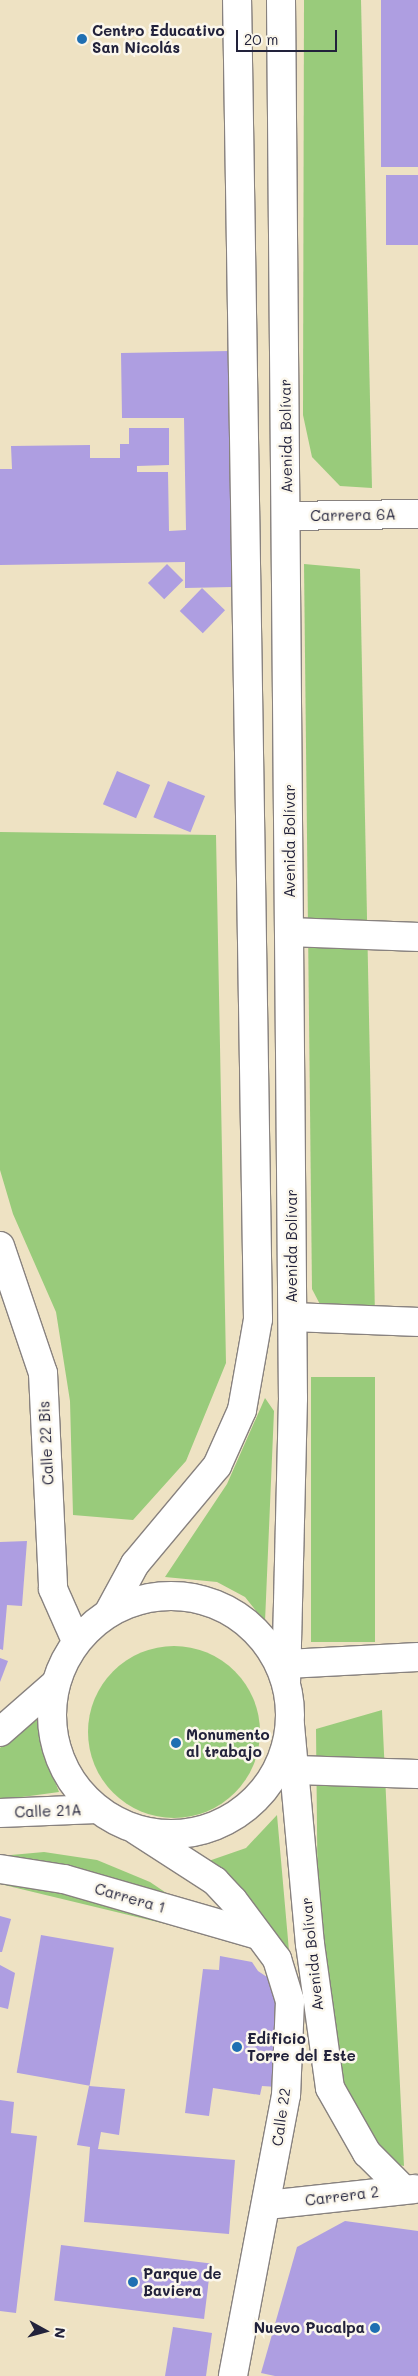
<!DOCTYPE html>
<meta charset="utf-8">
<style>
body{margin:0}
#map{position:relative;width:418px;height:2376px;overflow:hidden;background:#eee2c3;font-family:Mali,sans-serif}
div>[style]{position:absolute}
.green>*{inset:0;background:#99cb7b;transform-origin:0 0}
.round{border-radius:50%}
.building>*{inset:0;background:#ae9ee1;transform-origin:0 0}
.roads{filter:drop-shadow(1px 0 #88827f) drop-shadow(-1px 0 #88827f) drop-shadow(0 1px #88827f) drop-shadow(0 -1px #88827f)}
.minor>*{height:28px;margin:-14px;padding:0 14px;transform-origin:14px;border-radius:14px;background:#fff}
.major>*{height:28px;margin:-14px;padding:0 14px;transform-origin:14px;border-radius:14px;background:#fff}
.major>.ring{margin:-14px;padding:0;box-sizing:content-box;background:none;border:28px solid #fff;border-radius:50%}
.dots>*{width:14px;height:14px;translate:-50% -50%;box-sizing:border-box;border:2px solid #fbf7ec;border-radius:50%}
span{translate:-50% -50%;white-space:nowrap;text-align:center;line-height:1.15;-webkit-text-stroke:5px #fbf7ec;paint-order:stroke}
.poi-label{font-size:15px;color:#22223b;font-weight:700}
.left{translate:0 -50%;text-align:left}
.right{translate:-100% -50%;text-align:right}
.street-label{font-size:15px;color:#22223b}
.north{position:absolute;left:20px;top:2306px;width:50px;height:50px;-webkit-text-stroke:4px #fbf7ec;paint-order:stroke;rotate:97deg;font-size:14px;font-weight:700;line-height:20px;text-align:center;color:#22223b}
.north::after{content:'';display:block;margin:auto;width:18px;height:22px;background:#22223b;clip-path:polygon(50% 0,100% 100%,50% 72%,0 100%)}
.scale{position:absolute;left:236px;top:30px;width:101px;height:22px;box-sizing:border-box;border:2px solid #22223b;border-top:0;padding-left:6px;font-size:15px;line-height:18px;white-space:nowrap;color:#22223b;-webkit-text-stroke:4px #fbf7ec;paint-order:stroke}
</style>
<div id="map">
<div class="green">
<i style="clip-path:polygon(304px 0,361px 0,372px 488px,340px 486px,312px 457px,303px 415px)"></i>
<i style="clip-path:polygon(304px 564px,360px 569px,375px 1316px,325px 1314px,312px 1289px)"></i>
<i style="clip-path:polygon(0 832px,216px 835px,226px 1363px,186px 1461px,133px 1520px,73px 1515px,70px 1401px,56px 1312px,13px 1214px,0 1170px)"></i>
<i style="left:375px;top:1377px;width:265px;height:64px;rotate:90deg"></i>
<i style="clip-path:polygon(265px 1398px,274px 1411px,265px 1622px,245px 1597px,217px 1582px,165px 1577px,227px 1484px)"></i>
<i class="round" style="left:88px;top:1646px;width:172px;height:172px"></i>
<i style="clip-path:polygon(37px 1709px,44px 1752px,59px 1792px,0 1800px,0 1748px)"></i>
<i style="clip-path:polygon(382px 1710px,392px 1926px,404px 2166px,378px 2161px,344px 2109px,319px 2027px,316px 1729px)"></i>
<i style="clip-path:polygon(277px 1815px,289px 1951px,279px 1954px,197px 1865px,246px 1848px)"></i>
<i style="clip-path:polygon(44px 1852px,97px 1860px,150px 1882px,193px 1911px,224px 1938px,0 1884px,0 1856px)"></i>
</div>
<div class="building">
<i style="left:381px;top:0;width:37px;height:167px"></i>
<i style="left:418px;top:175px;width:70px;height:32px;rotate:90deg"></i>
<i style="clip-path:polygon(229px 351px,232px 587px,185px 588px,185px 562px,0 565px,0 469px,12px 469px,11px 446px,90px 445px,90px 458px,120px 458px,120px 444px,129px 444px,129px 428px,169px 428px,169px 465px,137px 466px,137px 472px,168px 472px,169px 531px,186px 530px,184px 418px,122px 418px,121px 353px)"></i>
<i style="left:167px;top:564px;width:23px;height:27px;rotate:45deg"></i>
<i style="left:202px;top:588px;width:32px;height:32px;rotate:44deg"></i>
<i style="left:117px;top:771px;width:36px;height:36px;rotate:23deg"></i>
<i style="left:168px;top:781px;width:40px;height:39px;rotate:22deg"></i>
<i style="clip-path:polygon(27px 1541px,22px 1606px,7px 1605px,3px 1650px,0 1649px,0 1542px)"></i>
<i style="clip-path:polygon(0 1658px,8px 1661px,0 1682px)"></i>
<i style="clip-path:polygon(0 1916px,11px 1919px,2px 1952px,0 1952px)"></i>
<i style="left:41px;top:1935px;width:74px;height:140px;rotate:10deg"></i>
<i style="clip-path:polygon(220px 1956px,252px 1962px,258px 1971px,276px 1983px,277px 2087px,262px 2086px,260px 2095px,213px 2088px,209px 2116px,185px 2113px,203px 1969px,219px 1970px)"></i>
<i style="clip-path:polygon(0 1965px,15px 1973px,8px 2009px,0 2007px)"></i>
<i style="clip-path:polygon(89px 2086px,125px 2089px,119px 2135px,101px 2132px,98px 2149px,235px 2160px,229px 2234px,84px 2222px,90px 2147px,77px 2145px)"></i>
<i style="clip-path:polygon(0 2100px,14px 2102px,11px 2133px,37px 2136px,16px 2313px,0 2311px)"></i>
<i style="clip-path:polygon(345px 2221px,418px 2231px,418px 2376px,275px 2376px,261px 2373px,297px 2247px)"></i>
<i style="left:61px;top:2245px;width:151px;height:56px;rotate:7deg"></i>
<i style="clip-path:polygon(173px 2327px,212px 2333px,206px 2376px,165px 2376px)"></i>
</div>
<div class="roads">
<div class="minor">
<i style="left:287px;top:516px;width:131px;rotate:-0.9deg"></i>
<i style="left:290px;top:932px;width:128px;rotate:2.2deg"></i>
<i style="left:0;top:1246px;width:134px;rotate:71.3deg"></i>
<i style="left:43px;top:1373px;width:216px;rotate:87.3deg"></i>
<i style="left:53px;top:1589px;width:57px;rotate:66.1deg"></i>
<i style="left:293px;top:1317px;width:125px;rotate:2.3deg"></i>
<i style="left:287px;top:1664px;width:131px;rotate:-3.1deg"></i>
<i style="left:290px;top:1725px;width:220px;rotate:84.8deg"></i>
<i style="left:310px;top:1944px;width:145px;rotate:82.1deg"></i>
<i style="left:330px;top:2088px;width:75px;rotate:60.4deg"></i>
<i style="left:367px;top:2153px;width:49px;rotate:45deg"></i>
<i style="left:295px;top:1770px;width:123px;rotate:1.9deg"></i>
<i style="left:136px;top:1830px;width:94px;rotate:32.8deg"></i>
<i style="left:215px;top:1881px;width:26px;rotate:47deg"></i>
<i style="left:233px;top:1900px;width:74px;rotate:53.3deg"></i>
<i style="left:277px;top:1959px;width:44px;rotate:72.8deg"></i>
<i style="left:290px;top:2001px;width:94px;rotate:92.4deg"></i>
<i style="left:286px;top:2095px;width:286px;rotate:100.7deg"></i>
<i style="left:0;top:1869px;width:65px;rotate:8.9deg"></i>
<i style="left:64px;top:1879px;width:202px;rotate:16.1deg"></i>
<i style="left:267px;top:2205px;width:148px;rotate:-6.2deg"></i>
</div>
<div class="major">
<i style="left:281px;top:0;width:1398px;rotate:89.51deg"></i>
<i style="left:293px;top:1398px;width:283px;rotate:91.4deg"></i>
<i class="ring" style="left:52px;top:1596px;width:210px;height:210px"></i>
<i style="left:109px;top:1612px;width:55px;rotate:-61.6deg"></i>
<i style="left:135px;top:1564px;width:128px;rotate:-50.1deg"></i>
<i style="left:217px;top:1466px;width:61px;rotate:-65.9deg"></i>
<i style="left:242px;top:1410px;width:92px;rotate:-80deg"></i>
<i style="left:258px;top:1319px;width:1319px;rotate:-90.91deg"></i>
<i style="left:0;top:1732px;width:74px;rotate:-41.2deg"></i>
<i style="left:0;top:1813px;width:97px;rotate:-2.4deg"></i>
</div>
</div>
<div class="dots">
<i style="left:82px;top:39px;background:#1f6fb2"></i>
<i style="left:176px;top:1743px;background:#1f6fb2"></i>
<i style="left:237px;top:2047px;background:#1f6fb2"></i>
<i style="left:133px;top:2282px;background:#1f6fb2"></i>
<i style="left:375px;top:2328px;background:#1f6fb2"></i>
</div>
<div class="poi-label">
<span class="left" style="left:92px;top:39px">Centro Educativo<br>San Nicolás</span>
<span class="left" style="left:186px;top:1743px">Monumento<br>al trabajo</span>
<span class="left" style="left:247px;top:2047px">Edificio<br>Torre del Este</span>
<span class="left" style="left:143px;top:2282px">Parque de<br>Baviera</span>
<span class="right" style="left:365px;top:2328px">Nuevo Pucalpa</span>
</div>
<div class="street-label">
<span style="left:286px;top:436px;rotate:-91deg">Avenida Bolívar</span>
<span style="left:353px;top:515px;rotate:-1deg">Carrera 6A</span>
<span style="left:290px;top:841px;rotate:-90deg">Avenida Bolívar</span>
<span style="left:292px;top:1246px;rotate:-90deg">Avenida Bolívar</span>
<span style="left:46px;top:1443px;rotate:-93deg">Calle 22 Bis</span>
<span style="left:48px;top:1811px;rotate:-2deg">Calle 21A</span>
<span style="left:130px;top:1898px;rotate:16deg">Carrera 1</span>
<span style="left:312px;top:1954px;rotate:-96deg">Avenida Bolívar</span>
<span style="left:281px;top:2117px;rotate:-82deg">Calle 22</span>
<span style="left:342px;top:2196px;rotate:-7deg">Carrera 2</span>
</div>
<div class="north">N</div>
<div class="scale">20 m</div>
</div>
